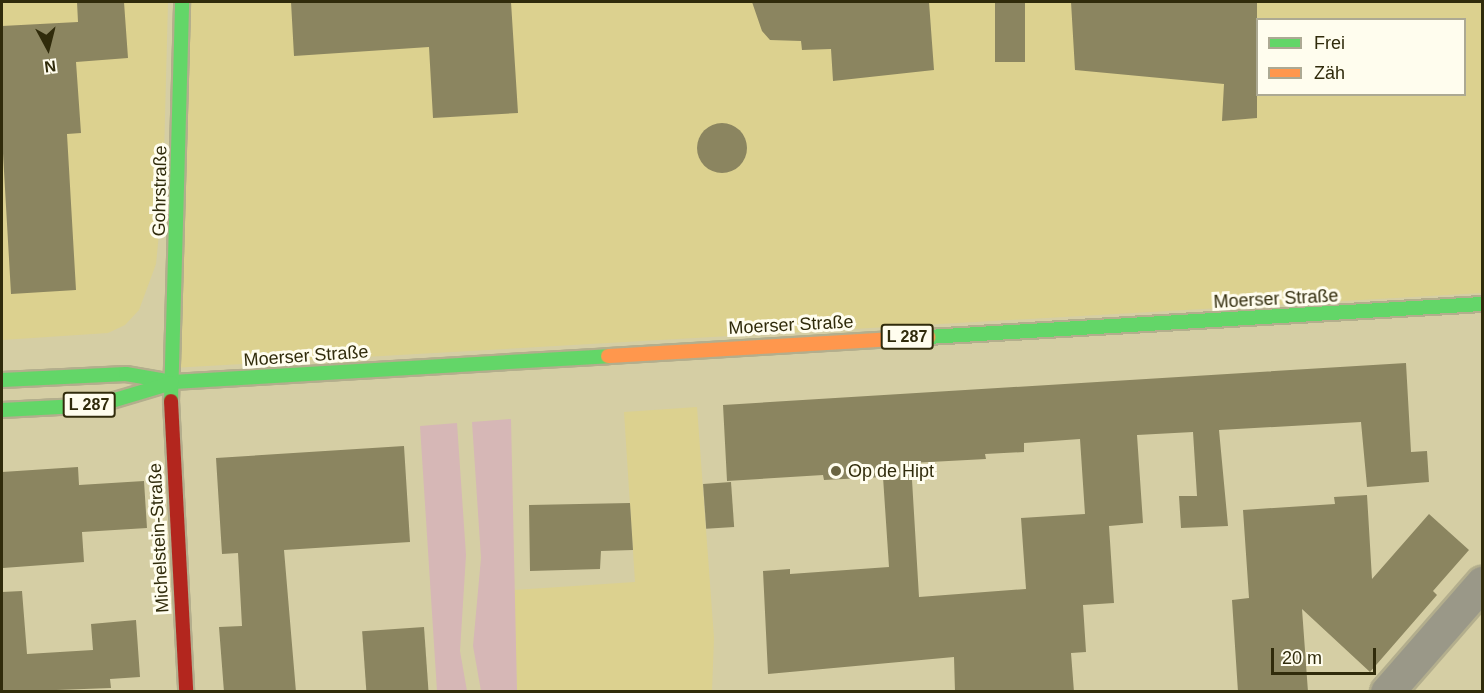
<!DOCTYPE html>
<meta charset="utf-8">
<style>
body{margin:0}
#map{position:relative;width:1484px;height:693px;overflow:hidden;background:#d5cea4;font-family:Arial,sans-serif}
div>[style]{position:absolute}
.built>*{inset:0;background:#dcd18f}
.green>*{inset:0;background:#d6b7b6}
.building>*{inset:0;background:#8b8560;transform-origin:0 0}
.round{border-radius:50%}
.roads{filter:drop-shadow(2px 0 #b3ae8d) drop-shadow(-2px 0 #b3ae8d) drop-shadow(0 2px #b3ae8d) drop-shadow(0 -2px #b3ae8d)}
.street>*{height:33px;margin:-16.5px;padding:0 16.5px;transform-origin:16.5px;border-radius:16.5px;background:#9a9888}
.fast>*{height:14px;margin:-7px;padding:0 7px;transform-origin:7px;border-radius:7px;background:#63d668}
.slow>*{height:14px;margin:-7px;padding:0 7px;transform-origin:7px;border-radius:7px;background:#ff974d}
.jam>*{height:14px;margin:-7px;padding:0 7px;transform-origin:7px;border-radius:7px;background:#b3261e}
.dots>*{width:16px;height:16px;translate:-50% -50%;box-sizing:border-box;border:3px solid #fffdee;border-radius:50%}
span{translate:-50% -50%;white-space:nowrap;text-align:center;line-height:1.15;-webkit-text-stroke:6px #fffdee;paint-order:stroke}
.shield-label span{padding:2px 4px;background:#fffdee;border:2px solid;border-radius:4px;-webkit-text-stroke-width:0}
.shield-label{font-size:16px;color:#302b0b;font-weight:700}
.street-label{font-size:18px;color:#302b0b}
.poi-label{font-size:18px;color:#302b0b}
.left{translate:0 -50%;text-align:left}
.frame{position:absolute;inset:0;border:3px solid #302b0b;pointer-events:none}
.legend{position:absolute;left:1256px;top:18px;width:210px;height:78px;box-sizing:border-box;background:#fffdee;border:2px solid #aca993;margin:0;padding:8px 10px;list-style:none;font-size:18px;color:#302b0b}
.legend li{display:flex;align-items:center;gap:12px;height:30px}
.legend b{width:30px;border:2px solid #aca993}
.north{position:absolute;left:18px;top:18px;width:60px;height:60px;-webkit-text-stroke:4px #fffdee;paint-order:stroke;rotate:173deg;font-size:16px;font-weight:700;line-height:24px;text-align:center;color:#302b0b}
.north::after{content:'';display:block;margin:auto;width:21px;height:27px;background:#302b0b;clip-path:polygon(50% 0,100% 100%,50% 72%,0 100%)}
.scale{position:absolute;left:1271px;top:648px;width:105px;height:27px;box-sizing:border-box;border:3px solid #302b0b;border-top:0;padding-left:8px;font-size:18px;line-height:21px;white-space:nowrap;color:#302b0b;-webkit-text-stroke:4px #fffdee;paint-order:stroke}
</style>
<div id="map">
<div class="built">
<i style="clip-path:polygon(2px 2px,168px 2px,163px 193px,156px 264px,139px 310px,125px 325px,108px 333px,2px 340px)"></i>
<i style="clip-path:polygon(evenodd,183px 2px,1482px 2px,1482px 293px,172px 368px,183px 2px,1258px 20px,1464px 20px,1464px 94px,1258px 94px,1258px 20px)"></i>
<i style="clip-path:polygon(697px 407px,714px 638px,712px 691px,517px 691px,514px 590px,635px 582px,624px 412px)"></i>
</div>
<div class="green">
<i style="clip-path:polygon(511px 419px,517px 691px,481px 691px,473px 646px,481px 558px,472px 422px)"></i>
<i style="clip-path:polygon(457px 423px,466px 555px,460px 651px,467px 691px,437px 691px,420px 426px)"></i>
</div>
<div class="building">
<i style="clip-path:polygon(77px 2px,124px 2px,128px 58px,76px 62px,81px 133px,67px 134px,76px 290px,11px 294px,2px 136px,2px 26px,78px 22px)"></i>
<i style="clip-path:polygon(291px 2px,511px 2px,518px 113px,433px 118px,429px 47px,294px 56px)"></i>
<i style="clip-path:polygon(752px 2px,929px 2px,934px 70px,833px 81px,831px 49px,802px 50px,801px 41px,770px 40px,762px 31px)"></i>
<i style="left:995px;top:2px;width:30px;height:60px"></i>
<i style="clip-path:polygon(1071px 2px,1257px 2px,1257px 118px,1222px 121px,1224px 84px,1075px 70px)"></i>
<i class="round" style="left:697px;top:123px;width:50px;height:50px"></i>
<i style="clip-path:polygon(evenodd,1406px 363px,1411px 452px,1427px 451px,1429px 482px,1367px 487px,1361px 422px,1219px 430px,1228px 526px,1181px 528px,1179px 496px,1197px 496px,1193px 432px,1137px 435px,1143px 523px,1109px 526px,1114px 603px,1083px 605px,1086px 652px,1071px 653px,1074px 692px,955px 692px,954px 657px,768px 674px,763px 571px,790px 569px,790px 574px,889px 567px,883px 477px,824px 480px,823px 475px,727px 481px,723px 405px,1406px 363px,1080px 439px,1085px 514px,1021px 518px,1026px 589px,919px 597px,911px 463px,986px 459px,985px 454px,1024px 452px,1024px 443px,1080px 439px)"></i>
<i style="clip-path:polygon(404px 446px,410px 542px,284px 550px,296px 692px,224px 692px,219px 627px,242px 626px,238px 553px,222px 554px,216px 458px)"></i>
<i style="clip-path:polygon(78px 467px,79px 485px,144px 481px,147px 528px,82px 532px,84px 562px,3px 568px,2px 472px)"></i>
<i style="left:731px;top:482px;width:45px;height:28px;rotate:86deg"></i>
<i style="clip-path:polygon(1367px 495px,1372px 579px,1429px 514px,1469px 550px,1433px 591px,1437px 595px,1370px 672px,1302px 609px,1308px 692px,1238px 692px,1232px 600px,1249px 598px,1243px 510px,1335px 504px,1334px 497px)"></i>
<i style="clip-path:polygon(630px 503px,633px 550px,601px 551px,600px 569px,530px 571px,529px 505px)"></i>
<i style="clip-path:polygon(22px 591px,27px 654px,93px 650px,91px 624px,136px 620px,140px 677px,110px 679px,111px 688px,2px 692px,2px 592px)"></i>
<i style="left:424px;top:627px;width:65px;height:62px;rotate:86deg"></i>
</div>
<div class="roads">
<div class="street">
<i style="left:1387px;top:692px;width:145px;rotate:-48.9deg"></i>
</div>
<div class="fast">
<i style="left:928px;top:337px;width:555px;rotate:-3.41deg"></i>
<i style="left:2px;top:380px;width:124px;rotate:-2.8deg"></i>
<i style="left:126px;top:374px;width:48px;rotate:9.7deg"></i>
<i style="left:173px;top:382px;width:436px;rotate:-3.4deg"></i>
<i style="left:171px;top:401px;width:399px;rotate:-88.4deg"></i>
<i style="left:2px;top:410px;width:96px;rotate:-3deg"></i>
<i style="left:98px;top:405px;width:77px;rotate:-16.6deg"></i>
</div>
<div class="slow">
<i style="left:608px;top:356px;width:321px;rotate:-3.4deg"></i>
</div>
<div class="jam">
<i style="left:171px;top:401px;width:291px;rotate:87deg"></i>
</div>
</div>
<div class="dots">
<i style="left:836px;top:471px;background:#6a6441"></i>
</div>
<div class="shield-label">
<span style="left:907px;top:337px">L 287</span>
<span style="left:89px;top:405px">L 287</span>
</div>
<div class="street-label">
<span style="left:160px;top:191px;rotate:-89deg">Gohrstraße</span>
<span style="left:1276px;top:299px;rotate:-3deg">Moerser Straße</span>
<span style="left:791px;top:325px;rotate:-3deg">Moerser Straße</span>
<span style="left:306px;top:356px;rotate:-4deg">Moerser Straße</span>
<span style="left:159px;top:538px;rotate:-93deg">Michelstein-Straße</span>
</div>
<div class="poi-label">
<span class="left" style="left:848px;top:471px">Op de Hipt</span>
</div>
<div class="frame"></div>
<ul class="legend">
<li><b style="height:8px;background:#63d668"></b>Frei</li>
<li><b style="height:8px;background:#ff974d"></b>Zäh</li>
</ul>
<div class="north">N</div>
<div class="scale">20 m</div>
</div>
